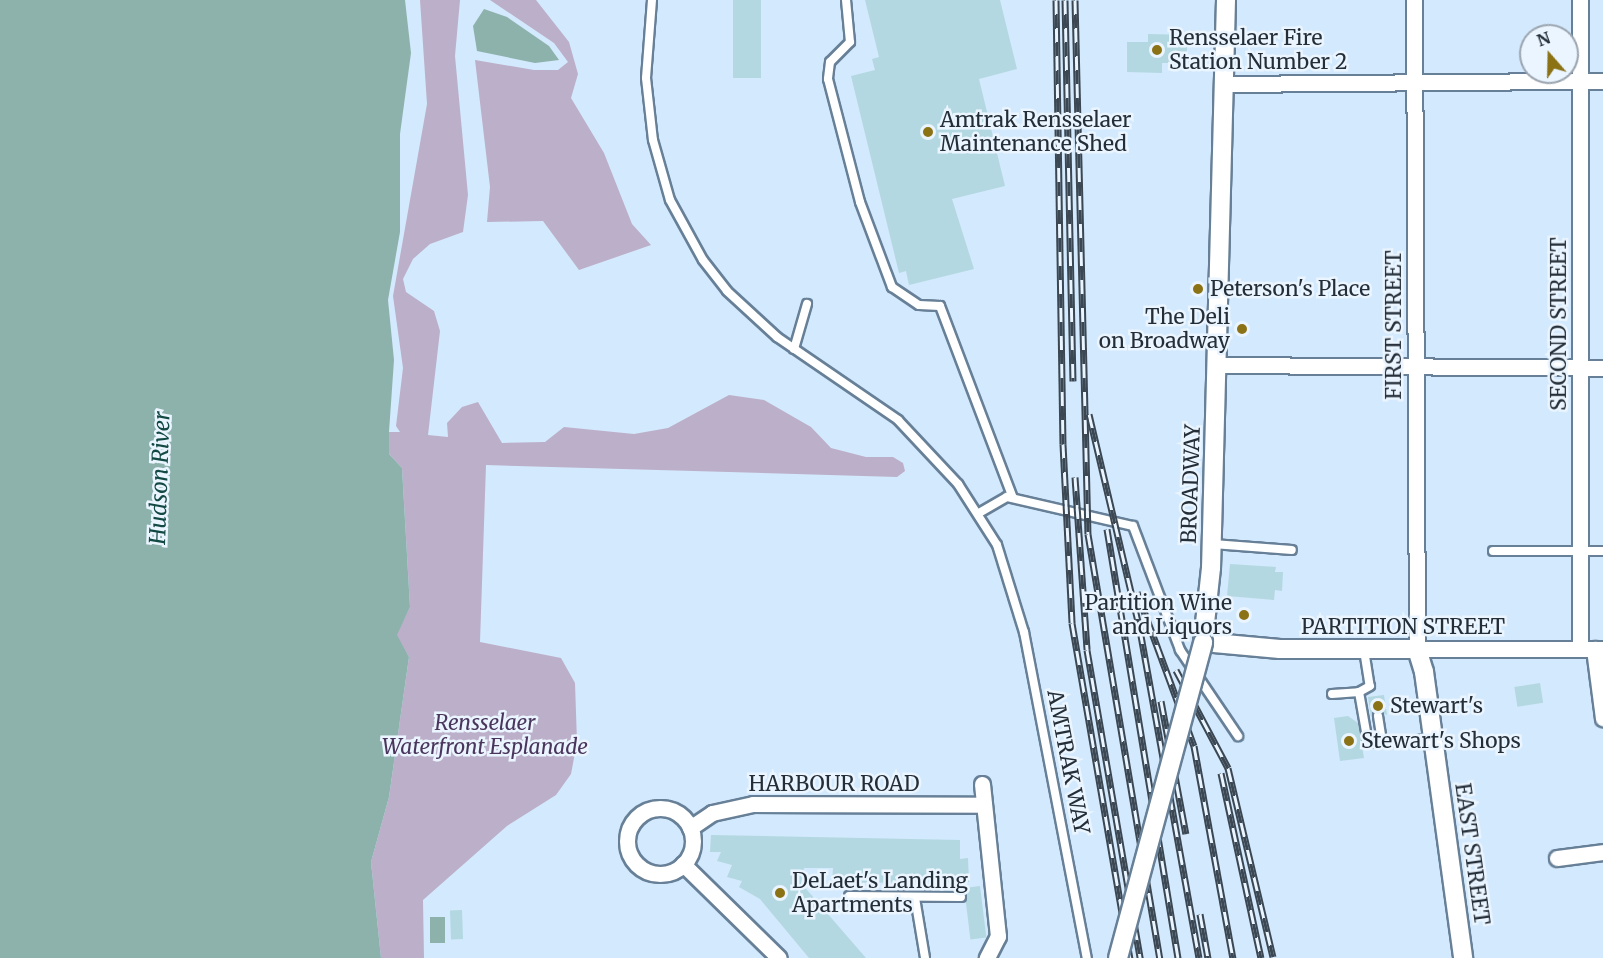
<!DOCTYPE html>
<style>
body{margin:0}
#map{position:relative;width:1603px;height:958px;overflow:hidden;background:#d3e9fd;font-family:Merriweather,serif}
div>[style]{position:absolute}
.green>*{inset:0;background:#bcafc9}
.water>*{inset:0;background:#8db2ac;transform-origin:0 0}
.building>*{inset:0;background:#b3d8e1;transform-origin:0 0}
.roads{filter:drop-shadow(2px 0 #678097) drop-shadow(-2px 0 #678097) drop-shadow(0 2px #678097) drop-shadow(0 -2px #678097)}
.service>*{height:8px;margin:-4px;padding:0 4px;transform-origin:4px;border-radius:4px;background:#fff}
.minor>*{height:15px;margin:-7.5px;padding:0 7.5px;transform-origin:7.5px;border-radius:7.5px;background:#fff}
.minor>.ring{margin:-7.5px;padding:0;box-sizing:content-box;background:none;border:15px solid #fff;border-radius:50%}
.tertiary>*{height:18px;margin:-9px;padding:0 9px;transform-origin:9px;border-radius:9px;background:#fff}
.rail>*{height:7px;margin-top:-3.5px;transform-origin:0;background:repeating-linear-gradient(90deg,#eaf5ff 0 14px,#3b4752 0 28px);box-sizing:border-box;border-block:2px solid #3b4752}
.bridges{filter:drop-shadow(2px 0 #678097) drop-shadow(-2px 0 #678097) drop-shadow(0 2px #678097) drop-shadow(0 -2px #678097)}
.tertiary-bridge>*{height:18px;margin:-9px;padding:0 9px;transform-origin:9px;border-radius:9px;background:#fff}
.dots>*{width:16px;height:16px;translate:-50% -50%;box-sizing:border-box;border:3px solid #eaf5ff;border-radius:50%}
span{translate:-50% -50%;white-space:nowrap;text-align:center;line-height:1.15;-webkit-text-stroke:5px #eaf5ff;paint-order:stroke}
.poi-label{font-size:21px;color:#242e38}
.left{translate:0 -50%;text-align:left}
.right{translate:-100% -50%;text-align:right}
.street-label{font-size:21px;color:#242e38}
.park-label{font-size:21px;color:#4a355c;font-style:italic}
.water-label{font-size:22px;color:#134943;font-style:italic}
.north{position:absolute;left:1519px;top:24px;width:60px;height:60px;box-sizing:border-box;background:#eaf5ff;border:2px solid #9ba5af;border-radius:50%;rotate:340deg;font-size:16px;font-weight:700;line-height:24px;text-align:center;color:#242e38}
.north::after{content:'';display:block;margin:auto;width:21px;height:27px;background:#8b7215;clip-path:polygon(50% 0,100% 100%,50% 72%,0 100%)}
</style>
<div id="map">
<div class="green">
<i style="clip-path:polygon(420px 0,460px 0,455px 56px,468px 195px,463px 232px,430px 244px,413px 259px,403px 279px,406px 292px,434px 311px,440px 331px,428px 435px,448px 437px,447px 423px,462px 407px,478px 402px,502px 443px,545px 442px,564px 427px,634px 434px,668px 428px,729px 395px,764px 400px,811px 427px,831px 448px,866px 457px,893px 457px,903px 463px,905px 471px,897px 477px,486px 465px,480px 642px,561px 658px,575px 683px,577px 742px,571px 774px,556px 795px,507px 826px,423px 900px,424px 958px,381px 958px,371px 862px,389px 797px,409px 657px,396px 635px,410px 607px,402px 468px,389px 454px,389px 432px,400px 432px,396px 426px,403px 368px,393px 296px,427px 104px)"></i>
<i style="clip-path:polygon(490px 0,536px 0,569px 42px,578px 74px,571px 98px,604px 153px,632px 224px,651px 245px,579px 270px,543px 221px,487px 222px,490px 187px,475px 60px,534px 70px,558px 70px,568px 62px,554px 43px)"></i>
</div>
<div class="water">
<i style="clip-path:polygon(0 0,405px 0,411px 53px,400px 134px,400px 232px,388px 300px,394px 360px,389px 432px,389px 454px,402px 468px,410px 607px,397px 635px,409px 657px,389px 797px,371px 862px,381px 958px,0 958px)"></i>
<i style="clip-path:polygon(484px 9px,507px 17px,549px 46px,559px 60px,535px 63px,477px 51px,473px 26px)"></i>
<i style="left:430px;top:917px;width:15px;height:26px"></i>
</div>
<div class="building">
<i style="left:733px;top:0;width:28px;height:78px"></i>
<i style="clip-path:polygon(865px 0,1000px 0,1017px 69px,979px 79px,1005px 186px,952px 199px,974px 269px,909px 285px,906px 271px,899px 273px,851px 76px,875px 70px,872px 59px,879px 57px)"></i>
<i style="clip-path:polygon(1148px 34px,1187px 35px,1187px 63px,1162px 63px,1162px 73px,1127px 72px,1127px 42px,1148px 42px)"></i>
<i style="clip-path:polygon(1230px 564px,1276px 567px,1275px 572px,1283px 572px,1282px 591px,1275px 590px,1274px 600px,1227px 596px)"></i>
<i style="left:1540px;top:683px;width:20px;height:26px;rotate:81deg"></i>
<i style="clip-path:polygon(1384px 695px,1387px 715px,1378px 710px,1371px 717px,1368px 697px)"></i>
<i style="clip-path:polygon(1348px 716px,1358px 723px,1364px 758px,1340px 761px,1334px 718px)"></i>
<i style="clip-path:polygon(711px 835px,960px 840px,960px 859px,968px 858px,969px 882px,832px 883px,833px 868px,804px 868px,801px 883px,866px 958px,809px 958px,760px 899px,739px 887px,742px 881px,727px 877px,732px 865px,717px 861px,721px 852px,710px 852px)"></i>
<i style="left:980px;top:886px;width:52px;height:16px;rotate:83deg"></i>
<i style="left:462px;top:910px;width:29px;height:12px;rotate:88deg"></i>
</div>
<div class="roads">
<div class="service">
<i style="left:652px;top:0;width:78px;rotate:94.4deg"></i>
<i style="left:646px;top:78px;width:62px;rotate:83.6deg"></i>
<i style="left:653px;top:140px;width:62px;rotate:74.2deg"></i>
<i style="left:670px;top:200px;width:68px;rotate:61.2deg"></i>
<i style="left:703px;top:260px;width:39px;rotate:52deg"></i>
<i style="left:727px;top:291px;width:68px;rotate:42.6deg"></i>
<i style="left:777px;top:337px;width:147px;rotate:34.4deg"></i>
<i style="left:898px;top:420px;width:88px;rotate:46.8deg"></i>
<i style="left:958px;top:484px;width:72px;rotate:57.4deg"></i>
<i style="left:997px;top:545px;width:91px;rotate:72.8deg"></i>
<i style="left:1024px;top:632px;width:332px;rotate:79.1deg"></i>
<i style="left:846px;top:0;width:42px;rotate:84.6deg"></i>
<i style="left:850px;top:42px;width:28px;rotate:135deg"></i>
<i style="left:830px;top:62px;width:17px;rotate:97deg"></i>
<i style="left:828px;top:79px;width:127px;rotate:75.4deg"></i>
<i style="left:860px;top:202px;width:91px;rotate:69.4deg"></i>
<i style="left:892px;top:287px;width:32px;rotate:34deg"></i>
<i style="left:919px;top:305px;width:21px;rotate:3deg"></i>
<i style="left:940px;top:306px;width:205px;rotate:69.2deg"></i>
<i style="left:794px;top:349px;width:47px;rotate:-73.9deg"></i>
<i style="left:979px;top:513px;width:32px;rotate:-30deg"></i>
<i style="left:1007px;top:497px;width:129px;rotate:13deg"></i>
<i style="left:1133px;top:526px;width:133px;rotate:69.2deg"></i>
<i style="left:1180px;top:650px;width:104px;rotate:56deg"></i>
<i style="left:1213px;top:544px;width:79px;rotate:4.3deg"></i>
<i style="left:1493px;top:551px;width:110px"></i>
<i style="left:1364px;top:650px;width:36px;rotate:81deg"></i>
<i style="left:1370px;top:686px;width:13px;rotate:151deg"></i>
<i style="left:1359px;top:692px;width:52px;rotate:80deg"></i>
<i style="left:1368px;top:743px;width:65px;rotate:-3.5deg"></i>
<i style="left:1332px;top:694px;width:27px;rotate:-4deg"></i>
<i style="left:1378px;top:716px;width:26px;rotate:81deg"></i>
<i style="left:849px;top:896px;width:112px;rotate:0.5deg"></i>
<i style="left:915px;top:898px;width:61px;rotate:80.5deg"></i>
</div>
<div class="minor">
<i style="left:1414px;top:0;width:649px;rotate:89.74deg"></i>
<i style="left:1417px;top:649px;width:186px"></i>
<i style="left:1224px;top:84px;width:379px;rotate:-0.5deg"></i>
<i style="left:1217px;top:365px;width:386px;rotate:0.4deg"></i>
<i style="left:1580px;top:649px;width:649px;rotate:-90deg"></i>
<i style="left:1594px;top:649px;width:70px;rotate:82.6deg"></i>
<i style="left:982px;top:784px;width:153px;rotate:84deg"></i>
<i style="left:998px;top:936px;width:25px;rotate:117deg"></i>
<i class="ring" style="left:627px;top:808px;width:51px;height:51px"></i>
<i style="left:690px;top:828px;width:27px;rotate:-34deg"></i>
<i style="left:712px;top:813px;width:42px;rotate:-12.4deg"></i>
<i style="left:753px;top:804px;width:231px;rotate:0.2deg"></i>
<i style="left:1557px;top:858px;width:46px;rotate:-7.4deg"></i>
<i style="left:683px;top:864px;width:134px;rotate:44.4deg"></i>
</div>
<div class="tertiary">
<i style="left:1226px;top:0;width:568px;rotate:91.51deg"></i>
<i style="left:1211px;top:568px;width:74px;rotate:96.2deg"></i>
<i style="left:1203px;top:642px;width:77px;rotate:5.2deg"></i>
<i style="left:1280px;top:649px;width:137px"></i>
<i style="left:1417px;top:649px;width:24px;rotate:73deg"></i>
<i style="left:1424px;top:672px;width:289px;rotate:82.2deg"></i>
</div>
</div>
<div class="rail">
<i style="left:1056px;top:0;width:444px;rotate:89.1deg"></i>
<i style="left:1063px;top:444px;width:179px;rotate:87.1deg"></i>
<i style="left:1072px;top:623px;width:340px;rotate:80.2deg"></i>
<i style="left:1065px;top:0;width:381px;rotate:88.8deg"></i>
<i style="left:1075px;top:0;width:534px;rotate:88.61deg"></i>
<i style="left:1088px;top:534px;width:430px;rotate:80.4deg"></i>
<i style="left:1089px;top:414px;width:222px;rotate:76.7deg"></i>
<i style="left:1140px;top:630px;width:333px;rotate:79.8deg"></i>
<i style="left:1075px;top:477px;width:173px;rotate:86deg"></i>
<i style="left:1087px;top:650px;width:313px;rotate:80.2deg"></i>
<i style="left:1107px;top:529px;width:435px;rotate:80.6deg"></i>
<i style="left:1137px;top:592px;width:164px;rotate:69.7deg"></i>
<i style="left:1194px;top:746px;width:216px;rotate:79.6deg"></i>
<i style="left:1176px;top:670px;width:111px;rotate:62deg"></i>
<i style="left:1228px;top:768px;width:194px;rotate:76.6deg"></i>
<i style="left:1161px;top:701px;width:135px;rotate:79.4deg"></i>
<i style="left:1221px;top:773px;width:189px;rotate:77.8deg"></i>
<i style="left:1200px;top:914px;width:45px;rotate:79.7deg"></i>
</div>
<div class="bridges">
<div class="tertiary-bridge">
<i style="left:1118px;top:958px;width:327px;rotate:-74.9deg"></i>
</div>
</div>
<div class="dots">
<i style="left:1157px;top:50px;background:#8b7215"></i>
<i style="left:928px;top:132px;background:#8b7215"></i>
<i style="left:1198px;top:289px;background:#8b7215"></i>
<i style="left:1242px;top:329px;background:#8b7215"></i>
<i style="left:1244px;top:615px;background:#8b7215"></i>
<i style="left:1378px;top:706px;background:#8b7215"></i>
<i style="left:1349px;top:741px;background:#8b7215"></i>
<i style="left:780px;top:893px;background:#8b7215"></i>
</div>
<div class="poi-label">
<span class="left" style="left:1169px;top:50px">Rensselaer Fire<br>Station Number 2</span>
<span class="left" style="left:940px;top:132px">Amtrak Rensselaer<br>Maintenance Shed</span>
<span class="left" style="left:1210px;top:289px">Peterson's Place</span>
<span class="right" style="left:1230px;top:329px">The Deli<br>on Broadway</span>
<span class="right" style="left:1232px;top:615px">Partition Wine<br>and Liquors</span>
<span class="left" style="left:1390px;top:706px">Stewart's</span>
<span class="left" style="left:1361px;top:741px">Stewart's Shops</span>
<span class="left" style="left:792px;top:893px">DeLaet's Landing<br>Apartments</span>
</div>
<div class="street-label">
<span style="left:1559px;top:324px;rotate:-90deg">SECOND STREET</span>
<span style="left:1394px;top:325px;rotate:-90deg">FIRST STREET</span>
<span style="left:1191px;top:484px;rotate:-88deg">BROADWAY</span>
<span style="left:1403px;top:627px">PARTITION STREET</span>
<span style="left:1068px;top:762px;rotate:79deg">AMTRAK WAY</span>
<span style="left:834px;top:784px">HARBOUR ROAD</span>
<span style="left:1472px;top:854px;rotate:82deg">EAST STREET</span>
</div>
<div class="park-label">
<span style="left:485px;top:735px">Rensselaer<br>Waterfront Esplanade</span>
</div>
<div class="water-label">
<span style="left:160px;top:478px;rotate:-88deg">Hudson River</span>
</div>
<div class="north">N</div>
</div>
